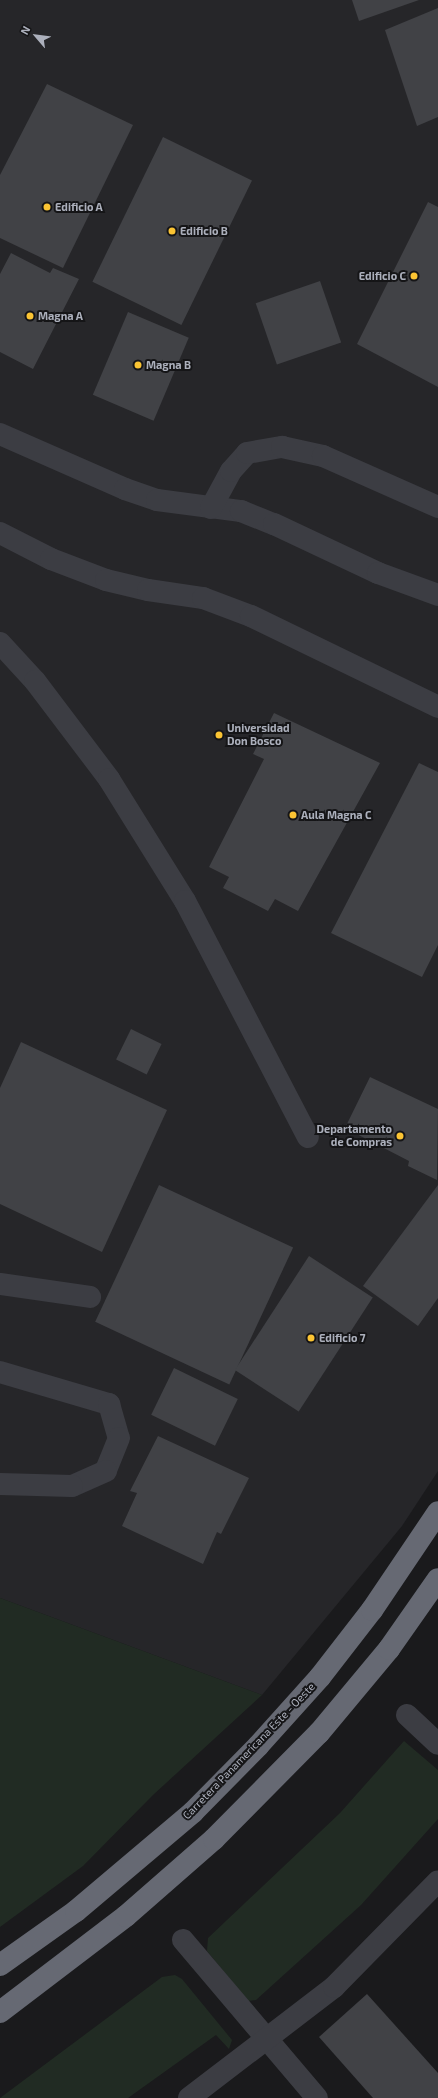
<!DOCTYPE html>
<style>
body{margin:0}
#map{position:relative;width:438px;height:2098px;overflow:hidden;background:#1a1a1c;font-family:"Exo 2",sans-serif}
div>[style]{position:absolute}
.built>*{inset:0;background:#262629}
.green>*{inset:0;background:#212b23}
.building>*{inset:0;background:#414246;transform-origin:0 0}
.minor>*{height:22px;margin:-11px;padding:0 11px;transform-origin:11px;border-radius:11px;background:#3c3d43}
.highway>*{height:22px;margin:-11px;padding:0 11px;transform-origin:11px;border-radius:11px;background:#666973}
.dots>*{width:11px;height:11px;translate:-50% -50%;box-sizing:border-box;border:2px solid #151517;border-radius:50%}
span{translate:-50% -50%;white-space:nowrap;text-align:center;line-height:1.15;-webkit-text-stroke:4px #151517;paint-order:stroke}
.poi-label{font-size:11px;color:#acb0bc;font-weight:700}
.left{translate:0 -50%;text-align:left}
.right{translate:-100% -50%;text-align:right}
.street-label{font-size:11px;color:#acb0bc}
.north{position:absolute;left:16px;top:16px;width:40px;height:40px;-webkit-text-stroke:3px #151517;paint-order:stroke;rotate:298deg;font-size:11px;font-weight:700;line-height:16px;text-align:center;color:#acb0bc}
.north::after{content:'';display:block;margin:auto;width:14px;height:18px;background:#acb0bc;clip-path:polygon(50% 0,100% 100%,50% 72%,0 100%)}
</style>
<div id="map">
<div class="built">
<i style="clip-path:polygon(0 0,438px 0,438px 1471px,402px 1526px,262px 1695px,0 1598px)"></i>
</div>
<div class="green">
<i style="clip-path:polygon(0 1598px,262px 1695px,153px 1795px,83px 1866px,0 1927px)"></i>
<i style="clip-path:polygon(404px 1741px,438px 1770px,438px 1819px,361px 1905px,256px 2000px,248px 2001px,207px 1951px,208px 1938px,340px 1813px)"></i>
<i style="clip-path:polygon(175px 1975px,182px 1979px,232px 2040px,229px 2049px,216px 2035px,128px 2098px,0 2098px,162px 1977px)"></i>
</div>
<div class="building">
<i style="clip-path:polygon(352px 0,419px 0,359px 21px)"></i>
<i style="clip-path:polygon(438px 8px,438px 117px,417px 126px,385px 30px)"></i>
<i style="clip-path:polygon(47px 84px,133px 125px,63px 268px,0 238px,0 175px)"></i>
<i style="left:163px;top:137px;width:99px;height:161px;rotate:26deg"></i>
<i style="clip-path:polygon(428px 202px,438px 207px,438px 387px,357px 344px)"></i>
<i style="clip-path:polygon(11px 253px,50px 273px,53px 268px,79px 279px,33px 369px,0 352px,0 274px)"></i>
<i style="left:320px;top:281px;width:65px;height:68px;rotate:71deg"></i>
<i style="left:128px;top:312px;width:66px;height:90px;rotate:23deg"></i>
<i style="clip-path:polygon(274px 713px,380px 763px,298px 911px,275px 899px,268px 911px,223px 888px,229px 877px,209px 867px,264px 759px,253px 754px)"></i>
<i style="clip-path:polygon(419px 763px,438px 772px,438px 945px,422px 977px,331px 933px)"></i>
<i style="left:131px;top:1029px;width:34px;height:34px;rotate:26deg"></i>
<i style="clip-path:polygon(21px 1042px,167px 1110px,102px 1252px,0 1204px,0 1088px)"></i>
<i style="clip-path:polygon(370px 1077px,438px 1109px,437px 1180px,408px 1166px,409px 1161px,345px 1128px)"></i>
<i style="left:159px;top:1185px;width:148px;height:151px;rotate:25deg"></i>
<i style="clip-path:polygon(438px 1185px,438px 1298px,418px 1326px,363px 1286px)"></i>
<i style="left:309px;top:1256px;width:76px;height:136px;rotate:33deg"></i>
<i style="left:174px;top:1368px;width:71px;height:52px;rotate:26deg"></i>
<i style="clip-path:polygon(158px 1436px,249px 1478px,221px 1534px,217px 1532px,203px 1564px,122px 1526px,137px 1493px,130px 1491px)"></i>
<i style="clip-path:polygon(367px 1994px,438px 2073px,438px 2098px,373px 2098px,319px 2037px)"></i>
</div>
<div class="minor">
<i style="left:0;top:434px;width:137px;rotate:23.7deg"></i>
<i style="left:125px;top:489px;width:34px;rotate:19deg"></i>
<i style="left:157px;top:500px;width:85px;rotate:7.5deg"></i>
<i style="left:241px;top:511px;width:35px;rotate:22deg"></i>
<i style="left:274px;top:524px;width:115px;rotate:25.2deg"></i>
<i style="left:378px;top:573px;width:64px;rotate:20.1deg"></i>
<i style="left:211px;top:508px;width:42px;rotate:-61.6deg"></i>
<i style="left:231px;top:471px;width:24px;rotate:-48deg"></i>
<i style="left:247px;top:453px;width:36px;rotate:-10deg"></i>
<i style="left:282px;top:447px;width:42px;rotate:12.4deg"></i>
<i style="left:323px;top:456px;width:126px;rotate:23.9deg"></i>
<i style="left:0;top:533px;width:57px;rotate:27deg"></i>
<i style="left:51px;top:559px;width:59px;rotate:20.9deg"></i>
<i style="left:106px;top:580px;width:43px;rotate:13.4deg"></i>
<i style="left:148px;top:590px;width:56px;rotate:8.3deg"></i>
<i style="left:203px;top:598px;width:51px;rotate:20.6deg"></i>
<i style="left:251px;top:616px;width:208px;rotate:25.9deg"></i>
<i style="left:0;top:643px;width:52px;rotate:47.4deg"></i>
<i style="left:35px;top:681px;width:123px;rotate:52.9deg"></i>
<i style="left:109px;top:779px;width:144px;rotate:58.1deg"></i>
<i style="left:185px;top:901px;width:266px;rotate:62.5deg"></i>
<i style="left:0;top:1284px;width:91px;rotate:8.2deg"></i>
<i style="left:0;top:1372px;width:114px;rotate:16.4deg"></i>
<i style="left:109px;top:1404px;width:35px;rotate:74deg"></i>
<i style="left:119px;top:1438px;width:35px;rotate:112deg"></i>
<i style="left:106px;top:1471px;width:37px;rotate:156deg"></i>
<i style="left:72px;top:1486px;width:72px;rotate:-178.4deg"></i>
<i style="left:407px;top:1715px;width:42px;rotate:43.1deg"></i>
<i style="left:183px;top:1940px;width:207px;rotate:49.7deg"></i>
<i style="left:189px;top:2098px;width:183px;rotate:-37.4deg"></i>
<i style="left:334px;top:1987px;width:148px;rotate:-45.5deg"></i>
</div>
<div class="highway">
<i style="left:0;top:1965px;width:93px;rotate:-35.4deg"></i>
<i style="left:76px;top:1911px;width:153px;rotate:-40.2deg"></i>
<i style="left:193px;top:1812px;width:93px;rotate:-45.4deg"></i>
<i style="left:258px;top:1746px;width:93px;rotate:-48.1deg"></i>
<i style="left:320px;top:1677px;width:85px;rotate:-52.2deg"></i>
<i style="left:372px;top:1610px;width:118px;rotate:-56deg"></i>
<i style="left:0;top:2012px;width:158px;rotate:-37.3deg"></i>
<i style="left:126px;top:1916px;width:117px;rotate:-41.2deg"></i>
<i style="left:214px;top:1839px;width:149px;rotate:-45.3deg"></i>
<i style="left:319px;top:1733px;width:109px;rotate:-50.2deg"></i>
<i style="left:389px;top:1649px;width:85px;rotate:-55deg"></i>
</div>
<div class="dots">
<i style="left:47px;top:207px;background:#fbc433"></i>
<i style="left:172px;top:231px;background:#fbc433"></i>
<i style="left:414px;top:276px;background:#fbc433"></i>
<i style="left:30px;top:316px;background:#fbc433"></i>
<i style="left:138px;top:365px;background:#fbc433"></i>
<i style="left:219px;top:735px;background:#fbc433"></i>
<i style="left:293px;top:815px;background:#fbc433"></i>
<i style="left:400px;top:1136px;background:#fbc433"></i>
<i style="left:311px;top:1338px;background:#fbc433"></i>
</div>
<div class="poi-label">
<span class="left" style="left:55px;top:207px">Edificio A</span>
<span class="left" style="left:180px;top:231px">Edificio B</span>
<span class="right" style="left:406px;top:276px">Edificio C</span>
<span class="left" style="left:38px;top:316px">Magna A</span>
<span class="left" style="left:146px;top:365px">Magna B</span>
<span class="left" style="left:227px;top:735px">Universidad<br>Don Bosco</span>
<span class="left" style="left:301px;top:815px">Aula Magna C</span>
<span class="right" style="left:392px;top:1136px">Departamento<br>de Compras</span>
<span class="left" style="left:319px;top:1338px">Edificio 7</span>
</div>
<div class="street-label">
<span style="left:249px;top:1751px;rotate:-46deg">Carretera Panamericana Este - Oeste</span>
</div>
<div class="north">N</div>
</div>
